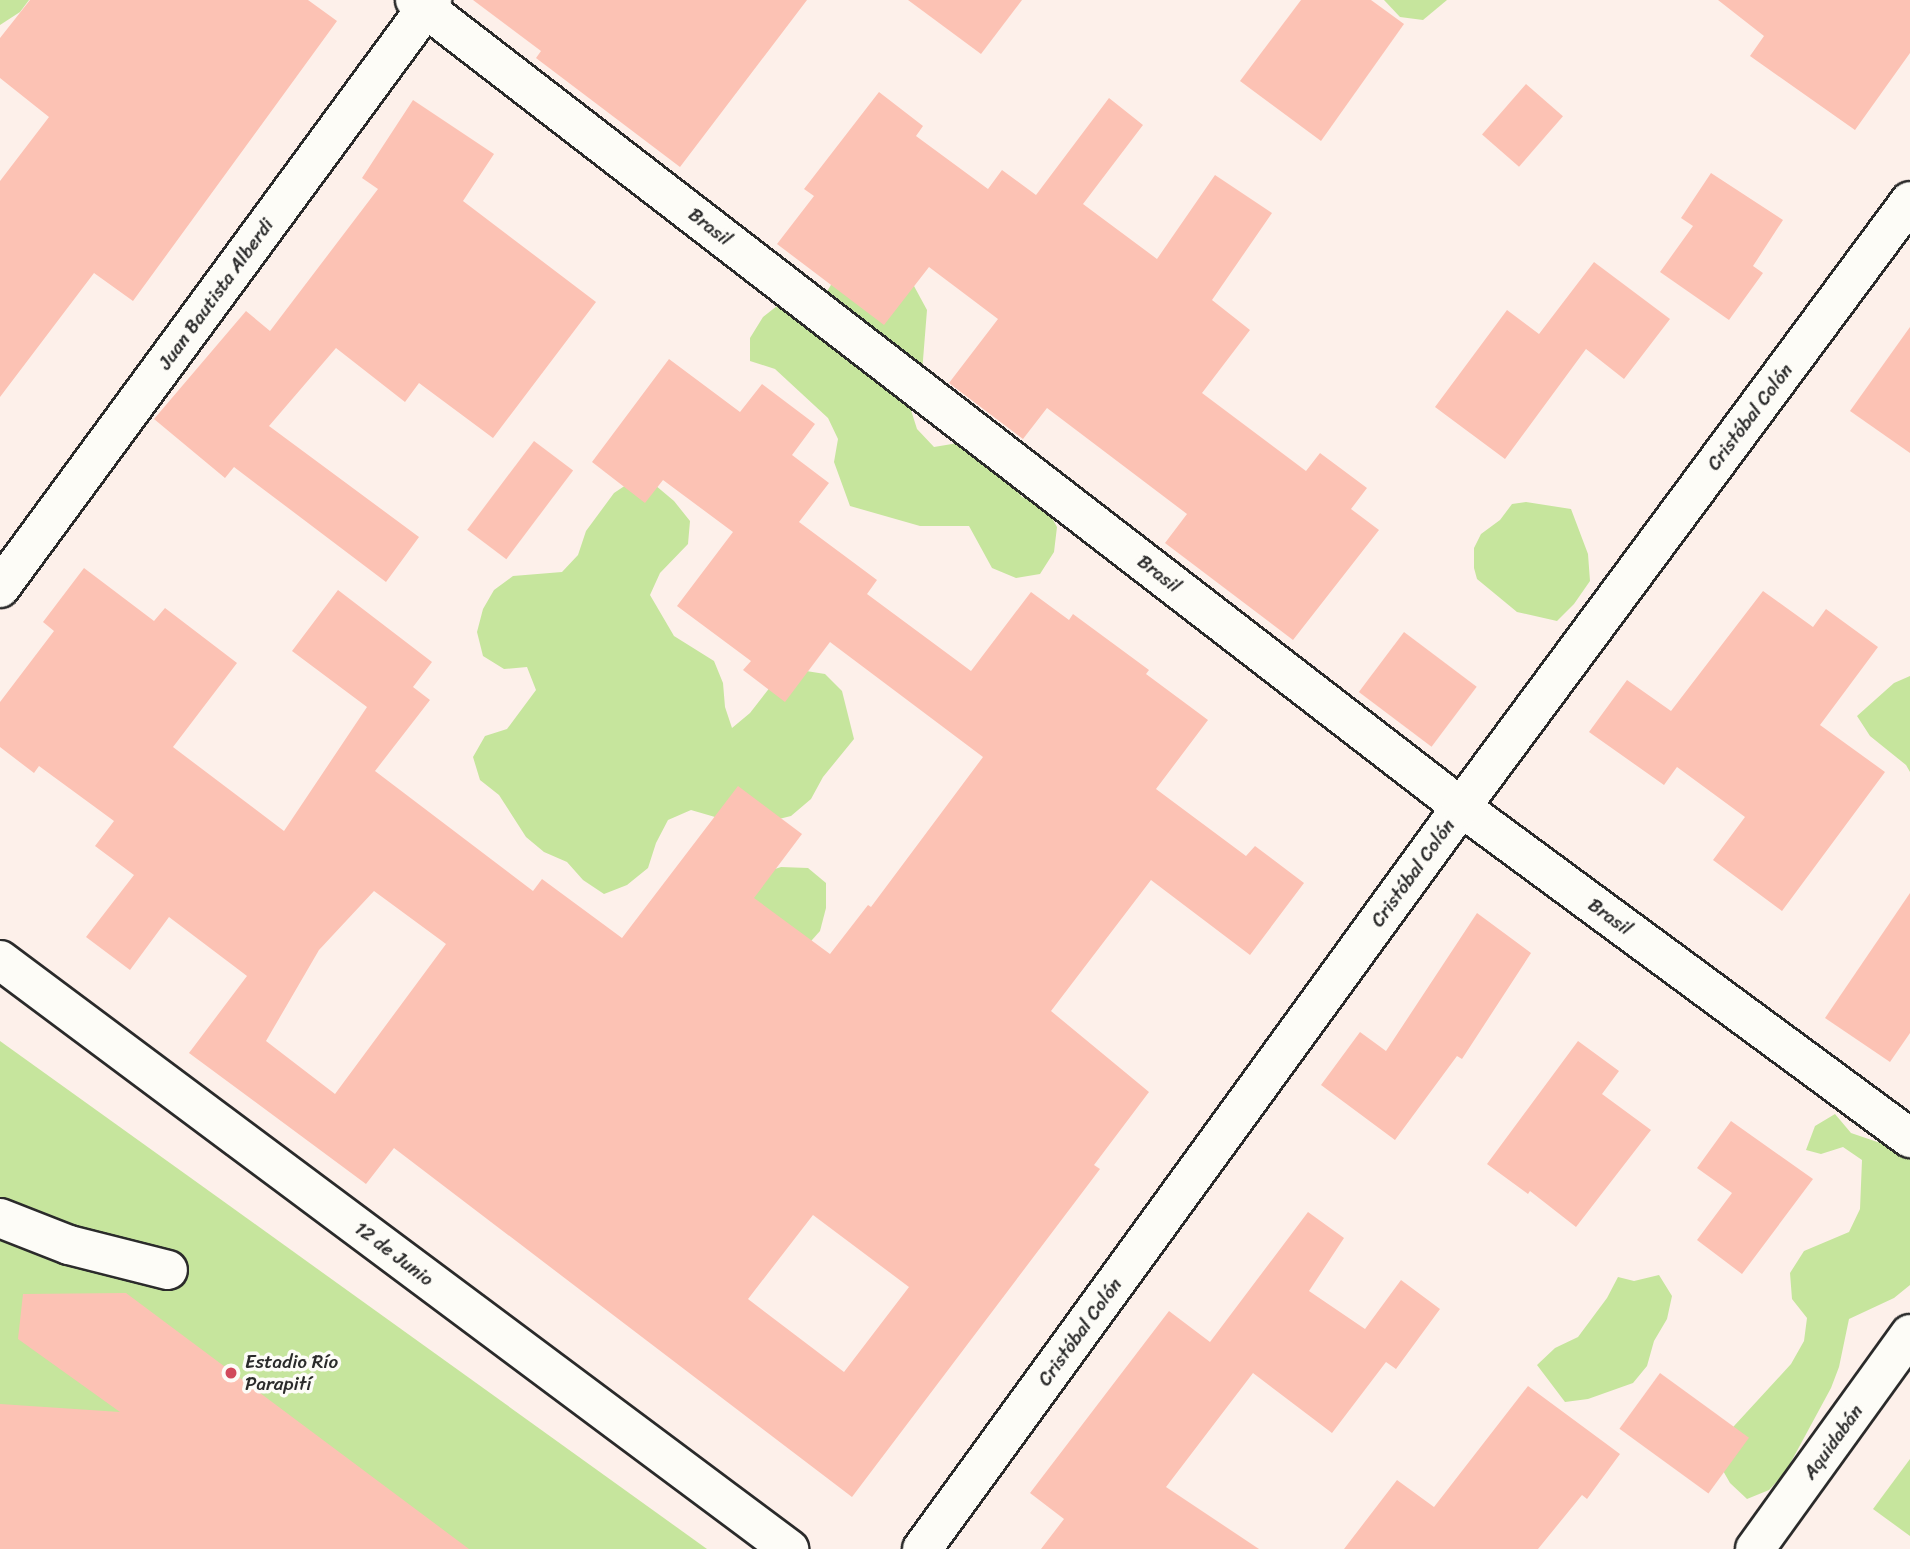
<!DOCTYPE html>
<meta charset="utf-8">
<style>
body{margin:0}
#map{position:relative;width:1910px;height:1549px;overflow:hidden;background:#fdf0ea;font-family:Sriracha,sans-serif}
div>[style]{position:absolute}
.green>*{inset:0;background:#c6e59d}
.building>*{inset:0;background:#fcc2b4;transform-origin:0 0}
.roads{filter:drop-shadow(2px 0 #2b2b2b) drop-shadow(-2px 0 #2b2b2b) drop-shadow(0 2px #2b2b2b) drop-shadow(0 -2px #2b2b2b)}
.minor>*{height:38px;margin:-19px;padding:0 19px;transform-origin:19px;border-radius:19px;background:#fdfcf7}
.dots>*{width:19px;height:19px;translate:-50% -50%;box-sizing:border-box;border:4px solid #fdfcf7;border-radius:50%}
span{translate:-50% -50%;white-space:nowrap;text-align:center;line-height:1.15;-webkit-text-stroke:7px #fdfcf7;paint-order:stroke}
.street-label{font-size:19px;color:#2b2b2b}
.poi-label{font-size:19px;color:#2b2b2b}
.left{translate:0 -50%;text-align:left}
</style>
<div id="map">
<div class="green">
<i style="clip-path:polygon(0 0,29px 0,20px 12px,0 25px)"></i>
<i style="clip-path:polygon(1384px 0,1447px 0,1423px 20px,1400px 17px)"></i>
<i style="clip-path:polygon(839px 271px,914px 286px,927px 310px,921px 385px,910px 407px,917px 429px,934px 447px,958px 443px,982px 433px,1007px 480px,1022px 497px,1046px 507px,1057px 527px,1054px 552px,1040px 574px,1016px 578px,992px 568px,969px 526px,920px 526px,850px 506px,834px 462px,838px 439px,828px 418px,775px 369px,750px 361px,750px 338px,763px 317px,782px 302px,828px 290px)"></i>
<i style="clip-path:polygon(632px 481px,655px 485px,674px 501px,690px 521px,688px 544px,660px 573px,650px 595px,674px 636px,714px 661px,723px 683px,725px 707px,732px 728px,750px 713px,778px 677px,800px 670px,825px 674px,842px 691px,854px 739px,823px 777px,811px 799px,791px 816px,767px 822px,715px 817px,691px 810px,668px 820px,656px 843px,648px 868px,627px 885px,604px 894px,583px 880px,567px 862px,544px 852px,526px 837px,499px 795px,480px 780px,473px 757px,485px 736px,507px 729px,536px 690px,527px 667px,504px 669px,483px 656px,477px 632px,483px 609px,494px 590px,513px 576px,562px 572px,578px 555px,586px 531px,614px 493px)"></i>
<i style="clip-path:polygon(1526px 502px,1571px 509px,1588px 554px,1590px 581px,1574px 604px,1557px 621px,1517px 612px,1477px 579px,1474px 568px,1474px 548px,1481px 534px,1500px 520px,1512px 504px)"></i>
<i style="clip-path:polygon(1910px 676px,1910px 772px,1906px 765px,1870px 736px,1857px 716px,1894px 683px)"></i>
<i style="clip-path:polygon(781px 867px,808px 868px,826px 883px,826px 908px,820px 931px,804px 949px,639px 999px,757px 875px)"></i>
<i style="clip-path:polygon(0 1041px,216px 1196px,707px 1549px,0 1549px)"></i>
<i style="clip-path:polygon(1835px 1114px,1851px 1133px,1898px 1149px,1910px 1160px,1910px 1285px,1894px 1298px,1849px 1319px,1839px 1367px,1831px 1388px,1785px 1473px,1769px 1490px,1747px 1499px,1730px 1483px,1718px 1462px,1723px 1438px,1791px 1364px,1804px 1341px,1807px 1318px,1792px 1299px,1790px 1273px,1804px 1251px,1849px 1232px,1860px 1209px,1862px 1160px,1843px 1147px,1821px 1154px,1806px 1150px,1815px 1126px)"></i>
<i style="clip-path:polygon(1659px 1275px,1672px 1296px,1667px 1319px,1654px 1341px,1647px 1366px,1633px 1383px,1588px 1399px,1565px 1402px,1537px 1365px,1555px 1348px,1578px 1337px,1607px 1298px,1618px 1277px,1634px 1281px)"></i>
<i style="clip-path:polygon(1910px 1459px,1910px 1536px,1873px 1509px)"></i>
</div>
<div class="building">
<i style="clip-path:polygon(30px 0,308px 0,337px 21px,133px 301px,94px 273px,0 397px,0 181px,49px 117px,0 78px,0 38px)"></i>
<i style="clip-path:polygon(473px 0,807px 0,680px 167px,536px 58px,541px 51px)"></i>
<i style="clip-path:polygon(908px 0,1022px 0,981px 54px)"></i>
<i style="clip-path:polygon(1301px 0,1371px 0,1404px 24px,1321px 141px,1240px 81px)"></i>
<i style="clip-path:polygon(1718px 0,1910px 0,1910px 53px,1855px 130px,1750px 56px,1764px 36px)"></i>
<i style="left:1526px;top:84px;width:49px;height:67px;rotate:41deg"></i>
<i style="clip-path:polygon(879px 92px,923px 126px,916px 136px,988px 189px,1002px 170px,1036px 195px,1109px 98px,1143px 125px,1083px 204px,1157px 259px,1215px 175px,1272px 213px,1212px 300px,1250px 330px,1202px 393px,1306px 471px,1320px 453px,1367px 488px,1351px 509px,1379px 530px,1293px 640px,1165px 543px,1187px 514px,1047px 408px,1023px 439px,949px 383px,998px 319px,929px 267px,884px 325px,777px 244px,814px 196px,804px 189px)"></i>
<i style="clip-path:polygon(413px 100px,494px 154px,463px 201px,596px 302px,493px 438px,419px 383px,405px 402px,336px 348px,269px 426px,419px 537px,386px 582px,234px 467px,225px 478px,154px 419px,246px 311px,270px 331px,378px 189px,362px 178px)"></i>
<i style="clip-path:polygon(1711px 173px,1783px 220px,1753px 266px,1763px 273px,1729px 320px,1660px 272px,1693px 226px,1681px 218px)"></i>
<i style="clip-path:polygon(1594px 262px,1670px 319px,1624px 379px,1586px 349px,1505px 459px,1435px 407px,1507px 310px,1539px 334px)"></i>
<i style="clip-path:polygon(1910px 327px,1910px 453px,1850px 411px)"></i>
<i style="clip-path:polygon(evenodd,669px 359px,740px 412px,762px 384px,815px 424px,792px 455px,829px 483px,799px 522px,877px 580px,867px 594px,971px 671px,1031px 592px,1069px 620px,1073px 614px,1149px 670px,1146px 674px,1208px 720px,1156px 789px,1246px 856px,1255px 846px,1304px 883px,1250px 955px,1151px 880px,1051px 1011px,1149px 1092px,1094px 1165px,1100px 1169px,852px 1497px,394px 1148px,366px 1184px,189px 1053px,247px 976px,169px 917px,130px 970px,86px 937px,134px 875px,95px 846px,114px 821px,39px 766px,34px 773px,0 747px,0 702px,54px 631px,43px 622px,84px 568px,154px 621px,165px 608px,237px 663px,173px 747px,284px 831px,367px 707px,292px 651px,338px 590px,432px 662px,413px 687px,430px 700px,375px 771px,533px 891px,542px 879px,622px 938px,738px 786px,802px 834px,754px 898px,830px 954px,868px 905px,871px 907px,983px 757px,830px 642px,785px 702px,743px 670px,751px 661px,677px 606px,733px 532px,663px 480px,645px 503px,592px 462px,669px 359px,374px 891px,446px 944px,335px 1094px,266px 1041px,319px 950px,374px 891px,669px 359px,813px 1215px,909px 1287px,844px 1372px,748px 1299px,813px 1215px)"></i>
<i style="left:534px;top:441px;width:49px;height:111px;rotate:37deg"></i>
<i style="clip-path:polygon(1763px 591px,1813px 627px,1826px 609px,1878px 647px,1820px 725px,1885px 772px,1782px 911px,1713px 860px,1745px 817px,1677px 767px,1664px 785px,1589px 732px,1627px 680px,1671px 711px)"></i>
<i style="left:1404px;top:632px;width:91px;height:75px;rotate:37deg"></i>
<i style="clip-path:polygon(1910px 893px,1910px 1033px,1890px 1062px,1825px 1018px)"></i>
<i style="clip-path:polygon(1477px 913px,1531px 953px,1462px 1059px,1457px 1056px,1395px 1140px,1321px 1085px,1360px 1032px,1386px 1051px)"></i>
<i style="clip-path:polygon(1578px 1041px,1619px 1071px,1602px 1094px,1651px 1130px,1576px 1227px,1530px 1191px,1528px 1194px,1487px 1164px)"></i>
<i style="clip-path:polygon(1731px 1121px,1813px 1179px,1742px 1274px,1697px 1240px,1732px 1193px,1697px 1168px)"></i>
<i style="clip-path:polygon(1308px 1212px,1344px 1238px,1309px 1291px,1365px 1329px,1401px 1280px,1440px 1309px,1396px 1369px,1386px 1362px,1332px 1433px,1253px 1373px,1166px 1487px,1259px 1549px,1041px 1549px,1064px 1519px,1030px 1493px,1169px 1311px,1210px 1342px)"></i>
<i style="clip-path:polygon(126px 1293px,469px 1549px,0 1549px,0 1404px,120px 1412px,18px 1339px,23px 1294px)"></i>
<i style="left:1660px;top:1373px;width:110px;height:69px;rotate:36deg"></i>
<i style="clip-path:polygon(1528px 1386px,1620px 1454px,1587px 1499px,1582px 1495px,1538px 1549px,1344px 1549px,1397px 1480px,1434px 1507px)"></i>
</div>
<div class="roads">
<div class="minor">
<i style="left:415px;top:0;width:1321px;rotate:37.65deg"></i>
<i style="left:1461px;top:807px;width:558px;rotate:36.4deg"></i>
<i style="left:0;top:588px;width:730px;rotate:-53.7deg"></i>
<i style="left:0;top:960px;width:985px;rotate:36.74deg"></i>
<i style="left:0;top:1218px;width:74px;rotate:21.4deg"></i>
<i style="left:69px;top:1245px;width:102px;rotate:14.2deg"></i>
<i style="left:922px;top:1549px;width:917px;rotate:-54deg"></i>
<i style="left:1461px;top:807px;width:754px;rotate:-53.46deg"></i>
<i style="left:1755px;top:1549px;width:265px;rotate:-54.2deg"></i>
</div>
</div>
<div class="dots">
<i style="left:231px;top:1373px;background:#d1495b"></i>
</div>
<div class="street-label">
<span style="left:710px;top:227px;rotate:38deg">Brasil</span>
<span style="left:216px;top:294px;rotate:-54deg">Juan Bautista Alberdi</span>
<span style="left:1750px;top:417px;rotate:-53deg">Cristóbal Colón</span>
<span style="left:1159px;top:574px;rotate:38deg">Brasil</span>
<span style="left:1413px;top:873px;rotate:-54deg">Cristóbal Colón</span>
<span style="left:1610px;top:917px;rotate:36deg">Brasil</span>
<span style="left:394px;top:1254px;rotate:37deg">12 de Junio</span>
<span style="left:1080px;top:1332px;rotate:-54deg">Cristóbal Colón</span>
<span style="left:1833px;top:1442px;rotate:-54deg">Aquidabán</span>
</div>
<div class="poi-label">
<span class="left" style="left:245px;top:1373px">Estadio Río<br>Parapití</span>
</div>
</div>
